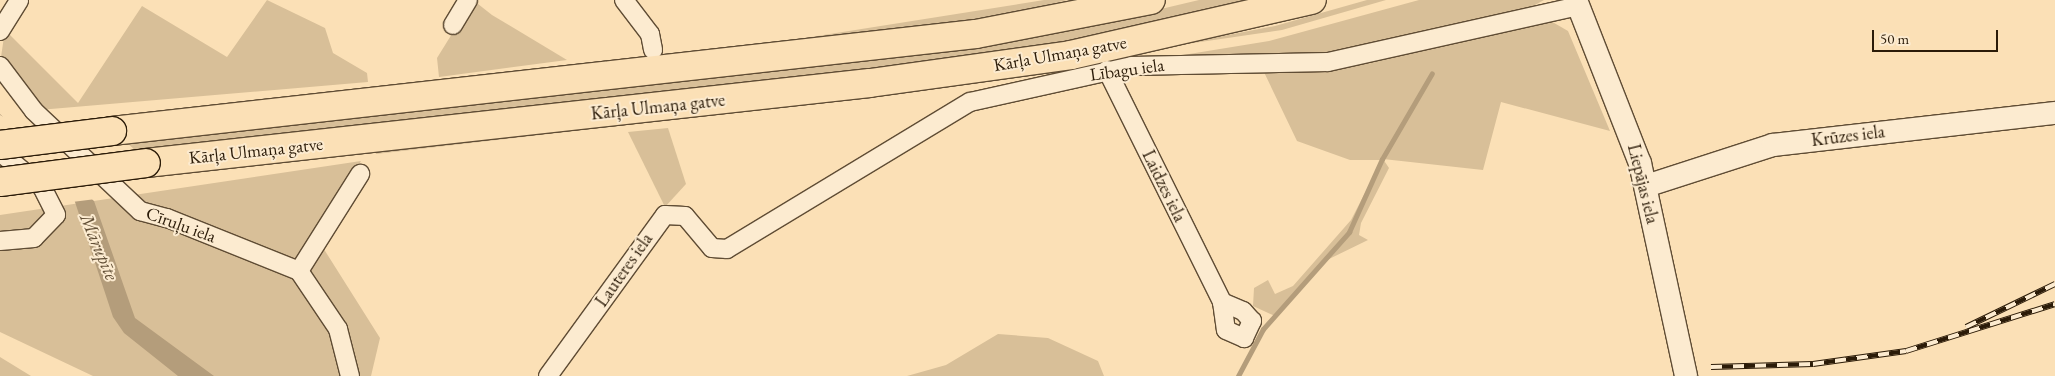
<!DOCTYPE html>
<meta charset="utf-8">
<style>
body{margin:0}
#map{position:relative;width:2055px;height:376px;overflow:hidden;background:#fbe0b6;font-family:"EB Garamond",serif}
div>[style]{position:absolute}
.green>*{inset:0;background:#d8bf98}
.water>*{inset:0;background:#b49d7b}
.pier>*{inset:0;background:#fbe0b6}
.stream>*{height:5px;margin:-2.5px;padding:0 2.5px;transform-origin:2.5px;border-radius:2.5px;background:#b49d7b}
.roads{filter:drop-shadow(1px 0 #5f4c34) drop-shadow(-1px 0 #5f4c34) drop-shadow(0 1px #5f4c34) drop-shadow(0 -1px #5f4c34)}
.minor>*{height:18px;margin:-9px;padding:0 9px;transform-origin:9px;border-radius:9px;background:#fcebd0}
.tertiary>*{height:22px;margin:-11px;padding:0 11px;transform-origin:11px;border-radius:11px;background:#fcebd0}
.trunk>*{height:28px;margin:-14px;padding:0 14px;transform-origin:14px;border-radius:14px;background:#fbe0b6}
.rail>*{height:5.5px;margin-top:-2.75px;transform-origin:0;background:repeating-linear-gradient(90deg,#fcebd0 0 11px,#2b1b08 0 22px);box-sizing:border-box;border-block:1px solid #2b1b08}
.bridges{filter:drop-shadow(1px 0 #2b1b08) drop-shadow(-1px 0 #2b1b08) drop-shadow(0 1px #2b1b08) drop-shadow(0 -1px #2b1b08)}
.trunk-bridge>*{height:28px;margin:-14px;padding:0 14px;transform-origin:14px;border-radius:14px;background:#fbe0b6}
span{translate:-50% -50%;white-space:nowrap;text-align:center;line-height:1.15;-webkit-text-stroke:4px #fcebd0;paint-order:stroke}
.street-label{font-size:18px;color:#2b1b08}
.water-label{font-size:19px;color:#624f36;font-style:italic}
.scale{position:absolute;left:1872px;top:30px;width:126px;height:22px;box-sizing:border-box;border:2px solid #2b1b08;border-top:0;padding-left:6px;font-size:15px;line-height:18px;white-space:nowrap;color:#2b1b08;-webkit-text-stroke:4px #fcebd0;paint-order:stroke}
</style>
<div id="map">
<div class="green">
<i style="clip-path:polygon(267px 0,325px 28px,333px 53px,367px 73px,368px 82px,39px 110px,1px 57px,5px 30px,78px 103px,142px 6px,227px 57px)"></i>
<i style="clip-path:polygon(473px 0,492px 15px,567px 60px,439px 77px,437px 58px)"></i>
<i style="clip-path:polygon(1044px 0,1067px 0,999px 17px,736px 49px)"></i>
<i style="clip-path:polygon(1199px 0,1254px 0,1055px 45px,967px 58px,136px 151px,126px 142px,895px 56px,1068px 31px)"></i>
<i style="clip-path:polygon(1367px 0,1386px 0,1282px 30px,1166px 47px,1275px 26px)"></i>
<i style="clip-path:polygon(1419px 0,1544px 0,1517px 15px,1343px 53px,1177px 56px,1269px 41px)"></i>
<i style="clip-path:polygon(1549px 20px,1568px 31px,1610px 131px,1501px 102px,1483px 170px,1383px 159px,1389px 168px,1361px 223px,1359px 235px,1368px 240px,1327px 260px,1275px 316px,1253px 306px,1254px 288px,1268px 280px,1275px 294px,1293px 286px,1351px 220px,1382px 160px,1350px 160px,1297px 141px,1262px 68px,1367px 64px)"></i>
<i style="clip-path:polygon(876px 96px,376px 154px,375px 149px)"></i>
<i style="clip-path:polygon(668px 128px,686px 184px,665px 207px,628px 132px)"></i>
<i style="clip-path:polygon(361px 161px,315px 235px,380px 338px,371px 376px,93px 376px,0 332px,0 215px)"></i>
<i style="clip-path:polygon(998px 334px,1048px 338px,1098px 361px,1104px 376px,907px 376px,946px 365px)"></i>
<i style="clip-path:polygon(0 357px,31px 376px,0 376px)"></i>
</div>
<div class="water">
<i style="clip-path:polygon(0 114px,94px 201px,135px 318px,214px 376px,178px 376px,124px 333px,113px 317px,74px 199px,58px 177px,0 133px)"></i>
</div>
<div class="pier">
<i style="clip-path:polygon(0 115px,14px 122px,96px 199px,72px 202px,56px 179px,0 136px)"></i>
</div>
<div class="stream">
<i style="left:1238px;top:376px;width:53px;rotate:-62deg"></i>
<i style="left:1263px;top:329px;width:130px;rotate:-48.4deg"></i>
<i style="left:1349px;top:232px;width:80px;rotate:-65.7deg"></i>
<i style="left:1382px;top:159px;width:99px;rotate:-59.8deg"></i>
</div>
<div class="roads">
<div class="minor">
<i style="left:624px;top:0;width:43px;rotate:52.6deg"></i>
<i style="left:650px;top:34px;width:16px;rotate:79deg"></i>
<i style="left:453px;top:25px;width:29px;rotate:-59deg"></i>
<i style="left:0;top:31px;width:36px;rotate:-58deg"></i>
<i style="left:0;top:66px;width:56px;rotate:52.9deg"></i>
<i style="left:34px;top:111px;width:146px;rotate:43.3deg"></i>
<i style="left:140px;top:211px;width:28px;rotate:15deg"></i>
<i style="left:167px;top:218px;width:142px;rotate:21.9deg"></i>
<i style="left:299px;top:271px;width:70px;rotate:56.1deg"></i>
<i style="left:338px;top:329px;width:49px;rotate:75.7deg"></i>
<i style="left:1107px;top:70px;width:259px;rotate:63.6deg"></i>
<i style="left:1222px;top:302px;width:28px;rotate:82deg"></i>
<i style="left:1226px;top:330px;width:20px;rotate:24deg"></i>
<i style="left:1244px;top:338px;width:19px;rotate:-65deg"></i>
<i style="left:1252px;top:321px;width:13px;rotate:-132deg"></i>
<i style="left:1243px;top:311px;width:23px;rotate:-157deg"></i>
<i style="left:0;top:152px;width:55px;rotate:39.8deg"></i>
<i style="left:42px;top:187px;width:31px;rotate:63deg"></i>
<i style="left:56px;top:215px;width:32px;rotate:134deg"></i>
<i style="left:34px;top:238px;width:34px;rotate:175deg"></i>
<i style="left:299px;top:271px;width:115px;rotate:-57.8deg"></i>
<i style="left:548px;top:376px;width:199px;rotate:-54deg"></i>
<i style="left:665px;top:215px;width:20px;rotate:3deg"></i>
<i style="left:685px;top:216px;width:42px;rotate:49.8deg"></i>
<i style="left:712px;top:248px;width:15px;rotate:4deg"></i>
<i style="left:727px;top:249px;width:284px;rotate:-31.2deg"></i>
<i style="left:970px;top:102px;width:166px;rotate:-12.5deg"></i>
<i style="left:1132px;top:66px;width:196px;rotate:-1.2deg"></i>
<i style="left:1328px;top:62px;width:257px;rotate:-12.6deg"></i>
</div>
<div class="tertiary">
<i style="left:1576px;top:0;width:175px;rotate:68.6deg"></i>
<i style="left:1640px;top:163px;width:218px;rotate:77.8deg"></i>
<i style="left:1646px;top:186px;width:133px;rotate:-17.9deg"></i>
<i style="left:1773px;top:145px;width:284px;rotate:-6.5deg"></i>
</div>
<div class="trunk">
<i style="left:112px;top:131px;width:869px;rotate:-6.41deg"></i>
<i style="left:976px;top:34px;width:178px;rotate:-11deg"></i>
<i style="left:146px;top:163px;width:728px;rotate:-6.31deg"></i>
<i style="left:870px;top:83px;width:203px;rotate:-7.9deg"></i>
<i style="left:1071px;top:55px;width:247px;rotate:-12.9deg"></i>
</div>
</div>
<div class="rail">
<i style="left:1966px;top:327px;width:99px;rotate:-25.8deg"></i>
<i style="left:1711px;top:367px;width:102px;rotate:-1.7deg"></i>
<i style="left:1813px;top:364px;width:94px;rotate:-8deg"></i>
<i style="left:1906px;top:351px;width:156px;rotate:-17.5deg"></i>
</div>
<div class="bridges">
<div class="trunk-bridge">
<i style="left:0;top:145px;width:113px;rotate:-7.1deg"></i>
<i style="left:0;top:182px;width:147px;rotate:-7.4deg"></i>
</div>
</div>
<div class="street-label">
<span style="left:1060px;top:54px;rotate:-10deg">Kārļa Ulmaņa gatve</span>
<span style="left:1127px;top:70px;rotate:-8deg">Lībagu iela</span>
<span style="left:658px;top:107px;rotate:-6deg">Kārļa Ulmaņa gatve</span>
<span style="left:1848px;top:136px;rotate:-7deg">Krūzes iela</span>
<span style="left:256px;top:151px;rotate:-6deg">Kārļa Ulmaņa gatve</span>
<span style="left:1643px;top:184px;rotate:76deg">Liepājas iela</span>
<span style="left:1164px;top:186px;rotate:64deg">Laidzes iela</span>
<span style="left:181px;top:225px;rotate:20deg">Cīruļu iela</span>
<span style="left:624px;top:270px;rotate:-55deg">Lauteres iela</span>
</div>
<div class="water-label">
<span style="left:99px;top:247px;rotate:67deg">Mārupīte</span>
</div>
<div class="scale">50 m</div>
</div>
